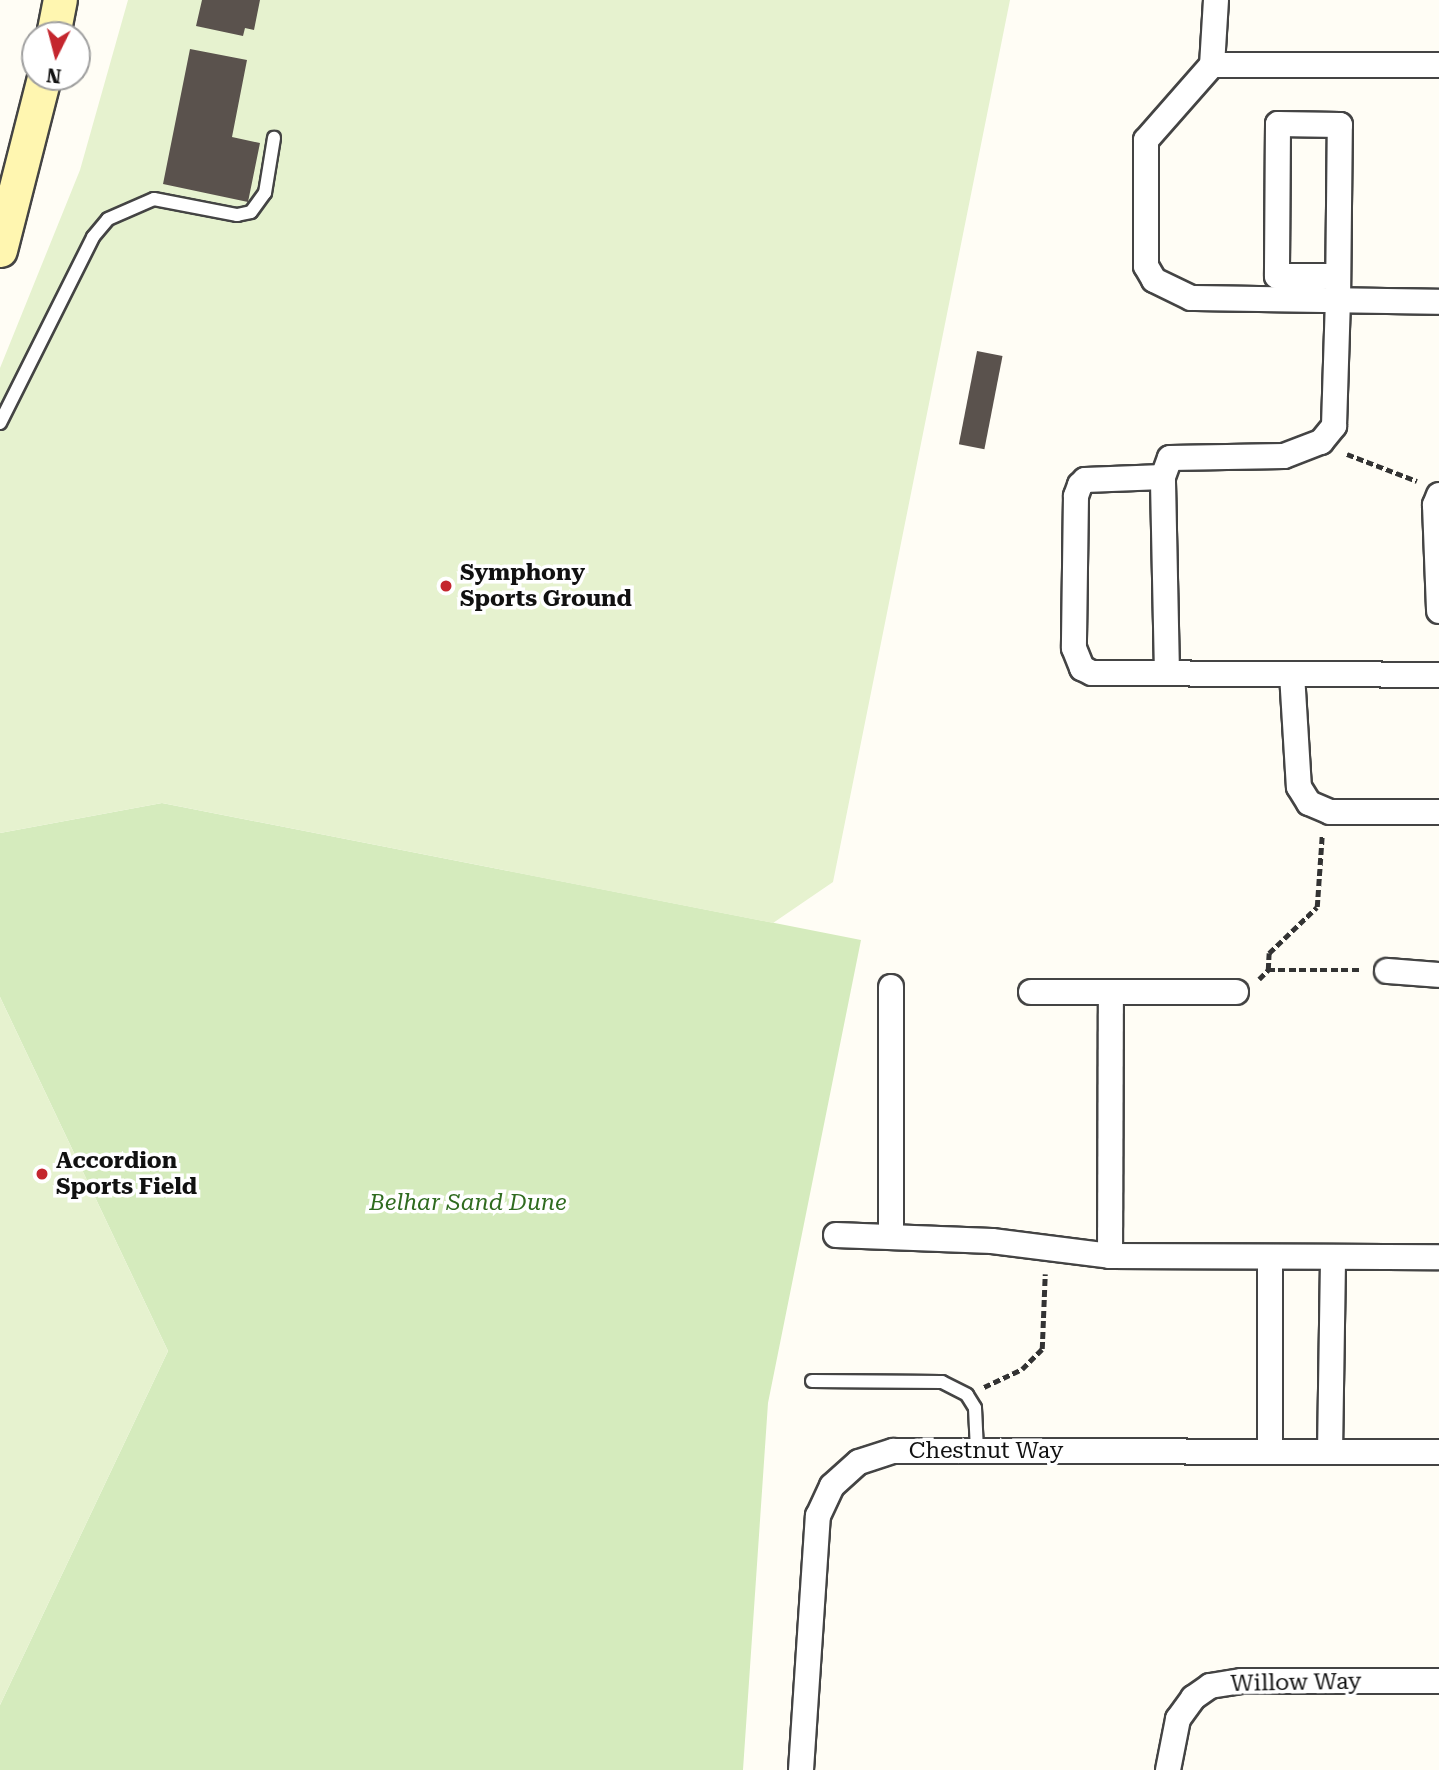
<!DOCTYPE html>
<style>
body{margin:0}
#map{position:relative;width:1439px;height:1770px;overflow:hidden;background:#fffdf5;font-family:"Roboto Serif",serif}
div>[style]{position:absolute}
.green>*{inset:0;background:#d5ebbd}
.pitch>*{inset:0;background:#e6f2cf}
.building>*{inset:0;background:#5a524d;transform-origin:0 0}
.path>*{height:4.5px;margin-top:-2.25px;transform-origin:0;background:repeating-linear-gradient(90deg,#333 0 7px,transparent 0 10.5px)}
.roads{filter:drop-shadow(2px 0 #444) drop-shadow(-2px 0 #444) drop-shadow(0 2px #444) drop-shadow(0 -2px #444)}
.service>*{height:12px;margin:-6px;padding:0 6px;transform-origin:6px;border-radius:6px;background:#fff}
.minor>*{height:24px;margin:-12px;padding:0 12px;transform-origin:12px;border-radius:12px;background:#fff}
.secondary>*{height:33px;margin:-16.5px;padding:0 16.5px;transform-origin:16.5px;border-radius:16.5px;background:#fff6b0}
.dots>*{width:19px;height:19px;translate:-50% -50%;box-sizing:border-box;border:4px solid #fff;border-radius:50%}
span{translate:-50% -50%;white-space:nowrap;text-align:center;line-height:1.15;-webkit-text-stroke:7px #fff;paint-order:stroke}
.poi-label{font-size:23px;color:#111;font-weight:700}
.left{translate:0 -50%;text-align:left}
.park-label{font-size:23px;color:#2f6b1f;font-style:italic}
.street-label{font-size:23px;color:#111}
.north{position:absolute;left:21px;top:21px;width:70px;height:70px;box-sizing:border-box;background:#fff;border:2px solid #a0a0a0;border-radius:50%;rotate:186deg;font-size:19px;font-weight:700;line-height:28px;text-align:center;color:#111}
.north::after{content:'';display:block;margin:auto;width:24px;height:32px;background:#c4262e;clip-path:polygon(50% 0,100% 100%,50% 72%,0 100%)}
</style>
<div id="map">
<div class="green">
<i style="clip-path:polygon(162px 803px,861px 940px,768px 1403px,743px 1770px,0 1770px,0 1705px,168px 1351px,0 997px,0 833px)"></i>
</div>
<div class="pitch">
<i style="clip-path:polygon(128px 0,1010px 0,833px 882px,773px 923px,162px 803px,0 833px,0 368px,80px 170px)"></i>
<i style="clip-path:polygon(0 997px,168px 1351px,0 1705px)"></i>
</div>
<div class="building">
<i style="clip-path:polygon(202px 0,260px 0,254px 30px,245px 28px,243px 36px,196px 26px)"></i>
<i style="clip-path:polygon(190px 49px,247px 60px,232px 137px,260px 143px,248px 202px,163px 184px)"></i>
<i style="left:977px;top:351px;width:26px;height:95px;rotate:11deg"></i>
</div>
<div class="path">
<i style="left:1347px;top:454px;width:75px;rotate:21.1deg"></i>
<i style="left:1268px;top:970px;width:17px;rotate:-87deg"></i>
<i style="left:1269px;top:953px;width:66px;rotate:-43.8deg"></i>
<i style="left:1317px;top:907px;width:71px;rotate:-86deg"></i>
<i style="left:1259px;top:979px;width:13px;rotate:-45deg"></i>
<i style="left:1268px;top:970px;width:93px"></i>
<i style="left:984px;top:1387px;width:42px;rotate:-25.3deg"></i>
<i style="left:1022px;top:1369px;width:28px;rotate:-45deg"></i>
<i style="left:1042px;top:1349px;width:75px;rotate:-87.7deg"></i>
</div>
<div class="roads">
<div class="service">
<i style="left:0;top:423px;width:208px;rotate:-63.4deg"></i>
<i style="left:93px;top:237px;width:23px;rotate:-50deg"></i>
<i style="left:108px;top:219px;width:50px;rotate:-23.5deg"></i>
<i style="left:154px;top:199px;width:85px;rotate:10.9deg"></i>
<i style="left:237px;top:215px;width:14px;rotate:-12deg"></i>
<i style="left:251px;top:212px;width:24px;rotate:-54deg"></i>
<i style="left:265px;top:193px;width:56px;rotate:-80.7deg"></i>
<i style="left:812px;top:1381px;width:130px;rotate:0.4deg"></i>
<i style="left:942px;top:1382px;width:28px;rotate:27deg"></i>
<i style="left:967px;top:1395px;width:15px;rotate:58deg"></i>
<i style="left:975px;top:1408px;width:43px;rotate:87.3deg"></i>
</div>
<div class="minor">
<i style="left:1216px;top:0;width:65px;rotate:93.5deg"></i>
<i style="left:1212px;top:65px;width:100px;rotate:131.3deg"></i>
<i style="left:1146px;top:140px;width:126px;rotate:90deg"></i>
<i style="left:1146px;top:266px;width:16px;rotate:60deg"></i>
<i style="left:1154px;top:280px;width:41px;rotate:25.9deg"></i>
<i style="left:1191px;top:298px;width:248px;rotate:0.9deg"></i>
<i style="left:1212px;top:65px;width:227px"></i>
<i style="left:1163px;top:477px;width:78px;rotate:177.8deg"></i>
<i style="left:1085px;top:480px;width:7px;rotate:135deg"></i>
<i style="left:1080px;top:485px;width:12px;rotate:110deg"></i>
<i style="left:1076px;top:496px;width:152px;rotate:90.8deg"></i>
<i style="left:1074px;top:648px;width:22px;rotate:68deg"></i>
<i style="left:1082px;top:668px;width:11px;rotate:27deg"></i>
<i style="left:1092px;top:673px;width:347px;rotate:0.3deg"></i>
<i style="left:1439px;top:495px;width:11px;rotate:112deg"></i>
<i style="left:1435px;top:505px;width:106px;rotate:87.8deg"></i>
<i style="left:1167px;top:673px;width:196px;rotate:-91.2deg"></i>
<i style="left:1163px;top:477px;width:20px;rotate:-70deg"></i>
<i style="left:1170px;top:458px;width:114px;rotate:-1deg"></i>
<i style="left:1284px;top:456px;width:40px;rotate:-21deg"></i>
<i style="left:1321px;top:442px;width:21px;rotate:-51deg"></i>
<i style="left:1334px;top:426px;width:124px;rotate:-88.2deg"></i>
<i style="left:1338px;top:302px;width:177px;rotate:-89.4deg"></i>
<i style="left:1340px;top:125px;width:62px;rotate:-179.1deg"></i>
<i style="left:1278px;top:124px;width:152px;rotate:90.4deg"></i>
<i style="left:1277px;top:276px;width:61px"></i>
<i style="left:1292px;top:674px;width:113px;rotate:86.5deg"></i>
<i style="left:1299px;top:787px;width:19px;rotate:58deg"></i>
<i style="left:1309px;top:803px;width:23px;rotate:23deg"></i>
<i style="left:1330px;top:812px;width:109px"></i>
<i style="left:1387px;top:971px;width:52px;rotate:4.4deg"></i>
<i style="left:1031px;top:992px;width:205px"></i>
<i style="left:836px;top:1235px;width:156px;rotate:2.2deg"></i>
<i style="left:992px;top:1241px;width:119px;rotate:7.2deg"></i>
<i style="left:1110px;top:1256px;width:329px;rotate:0.2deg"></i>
<i style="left:891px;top:1236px;width:249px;rotate:-90deg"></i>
<i style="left:1110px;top:1256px;width:262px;rotate:-89.8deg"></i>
<i style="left:1270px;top:1257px;width:195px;rotate:90deg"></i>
<i style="left:1330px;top:1452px;width:195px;rotate:-89.1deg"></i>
<i style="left:801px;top:1770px;width:255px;rotate:-86.2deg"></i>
<i style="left:818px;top:1516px;width:33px;rotate:-65deg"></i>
<i style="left:832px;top:1486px;width:36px;rotate:-42deg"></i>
<i style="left:859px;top:1462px;width:36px;rotate:-18deg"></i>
<i style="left:893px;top:1451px;width:546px;rotate:0.1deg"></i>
<i style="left:1168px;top:1770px;width:52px;rotate:-78.9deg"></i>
<i style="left:1178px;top:1719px;width:26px;rotate:-54deg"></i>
<i style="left:1193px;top:1698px;width:21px;rotate:-35deg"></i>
<i style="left:1210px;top:1686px;width:31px;rotate:-9deg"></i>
<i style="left:1241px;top:1681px;width:198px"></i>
</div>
<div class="secondary">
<i style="left:53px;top:35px;width:36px;rotate:-79deg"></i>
<i style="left:0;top:250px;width:179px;rotate:-75.7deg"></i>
</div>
</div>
<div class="dots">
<i style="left:446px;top:586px;background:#c4262e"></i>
<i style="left:42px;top:1174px;background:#c4262e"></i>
</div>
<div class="poi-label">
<span class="left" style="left:460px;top:586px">Symphony<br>Sports Ground</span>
<span class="left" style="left:56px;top:1174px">Accordion<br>Sports Field</span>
</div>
<div class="park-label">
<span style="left:468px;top:1203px">Belhar Sand Dune</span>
</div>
<div class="street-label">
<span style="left:986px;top:1451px">Chestnut Way</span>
<span style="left:1296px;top:1683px;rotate:-1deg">Willow Way</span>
</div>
<div class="north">N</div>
</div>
